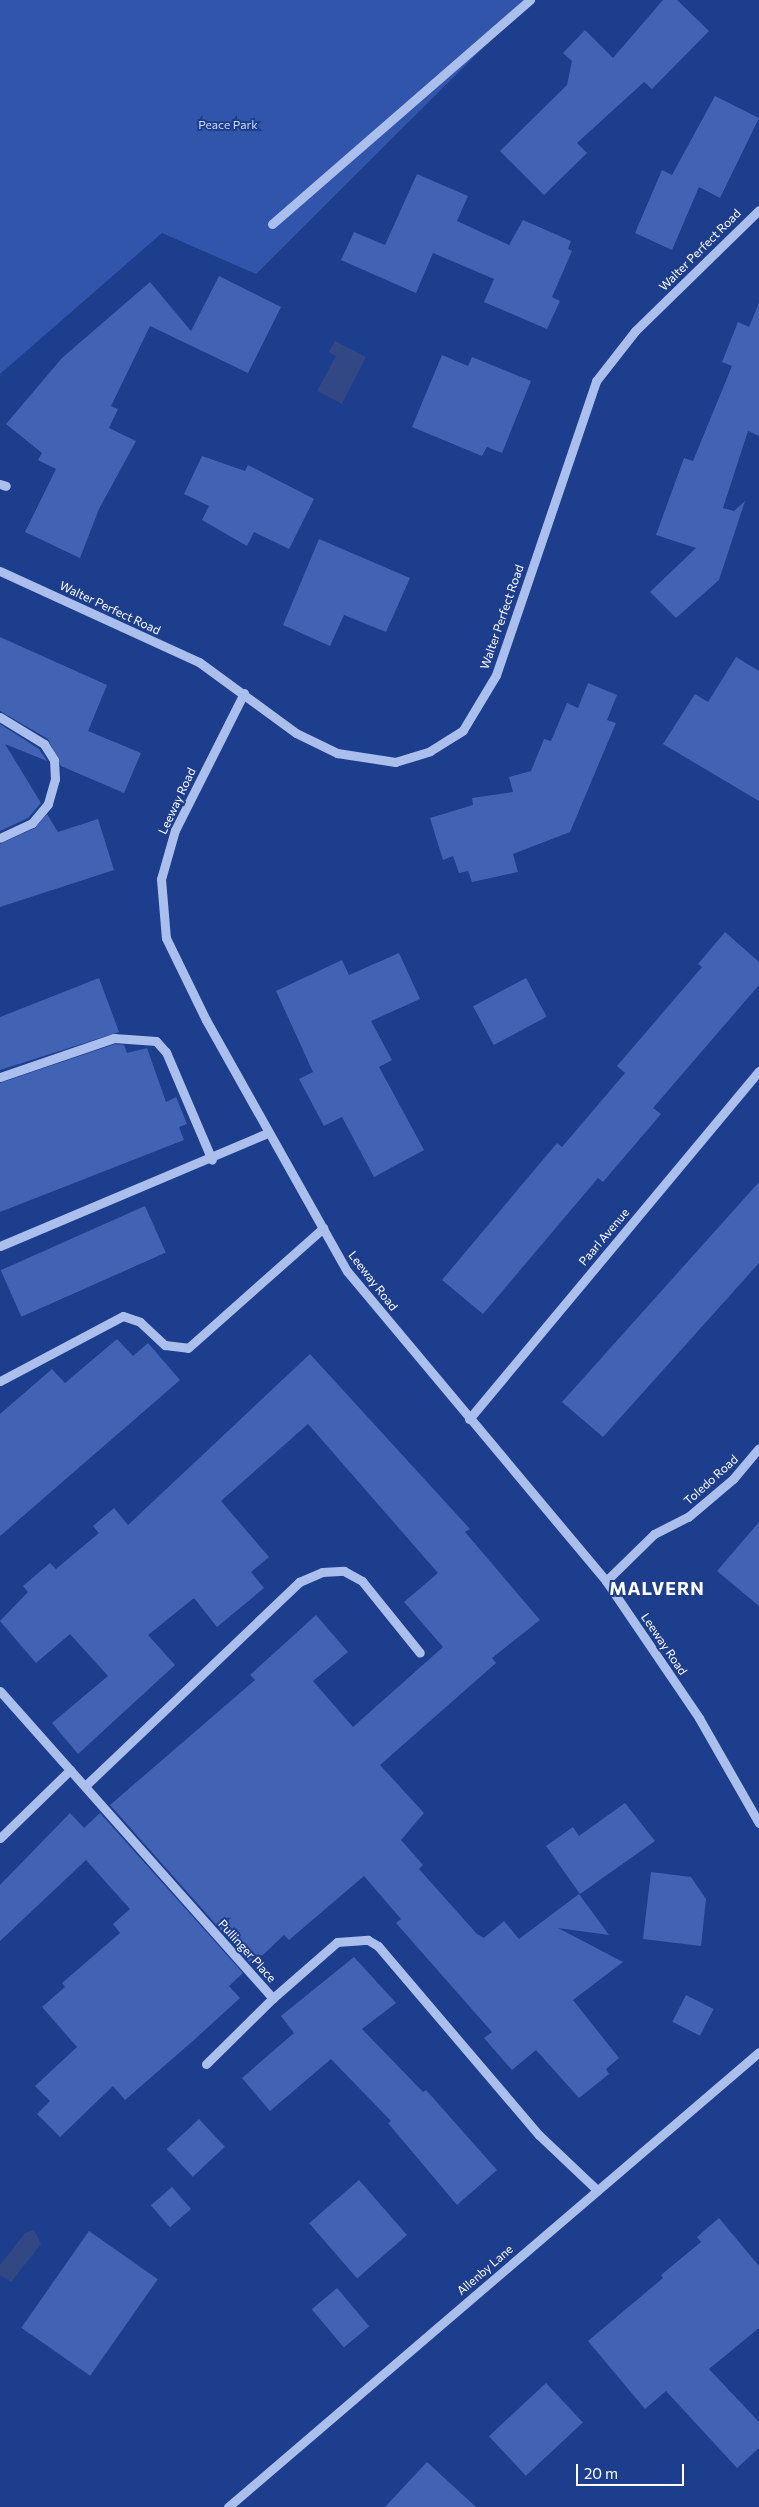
<!DOCTYPE html>
<style>
body{margin:0}
#map{position:relative;width:759px;height:2507px;overflow:hidden;background:#1d3d8d;font-family:Commissioner,sans-serif}
div>[style]{position:absolute}
.green>*{inset:0;background:#3155ab}
.water>*{inset:0;background:#314884}
.building>*{inset:0;background:#4263b3;transform-origin:0 0}
.minor>*{height:9px;margin:-4.5px;padding:0 4.5px;transform-origin:4.5px;border-radius:4.5px;background:#abbfed}
span{translate:-50% -50%;white-space:nowrap;text-align:center;line-height:1.15;-webkit-text-stroke:4px #1d3d8d;paint-order:stroke}
.park-label{font-size:12px;color:#d0ddf9}
.street-label{font-size:12px;color:#fff}
.district-label{font-size:18px;color:#fff;font-weight:700;letter-spacing:1px}
.scale{position:absolute;left:576px;top:2464px;width:108px;height:22px;box-sizing:border-box;border:2px solid #fff;border-top:0;padding-left:6px;font-size:15px;line-height:18px;white-space:nowrap;color:#fff;-webkit-text-stroke:4px #1d3d8d;paint-order:stroke}
</style>
<div id="map">
<div class="green">
<i style="clip-path:polygon(0 0,531px 0,256px 274px,162px 233px,0 374px)"></i>
</div>
<div class="water">
<i style="clip-path:polygon(335px 341px,366px 357px,342px 404px,317px 391px,336px 356px,329px 352px)"></i>
<i style="clip-path:polygon(34px 2230px,41px 2244px,11px 2282px,0 2275px,0 2265px,25px 2233px)"></i>
</div>
<div class="building">
<i style="clip-path:polygon(663px 0,677px 0,709px 31px,652px 89px,644px 82px,577px 143px,587px 153px,544px 195px,500px 151px,567px 85px,572px 61px,563px 53px,585px 30px,613px 58px)"></i>
<i style="clip-path:polygon(715px 96px,759px 118px,720px 198px,699px 187px,672px 250px,635px 233px,662px 170px,672px 175px)"></i>
<i style="clip-path:polygon(417px 174px,468px 196px,457px 221px,509px 245px,523px 220px,571px 241px,568px 249px,572px 251px,552px 297px,560px 301px,547px 329px,484px 302px,494px 279px,433px 253px,416px 293px,341px 260px,354px 232px,385px 245px)"></i>
<i style="clip-path:polygon(219px 276px,281px 307px,248px 373px,150px 326px,111px 406px,118px 409px,109px 428px,136px 441px,99px 509px,80px 558px,25px 532px,56px 469px,38px 460px,42px 453px,6px 424px,62px 358px,150px 282px,191px 331px)"></i>
<i style="clip-path:polygon(759px 303px,759px 436px,748px 431px,723px 508px,734px 511px,745px 501px,719px 580px,676px 618px,650px 592px,696px 548px,656px 535px,684px 458px,693px 461px,732px 366px,722px 362px,738px 322px,749px 327px)"></i>
<i style="clip-path:polygon(442px 355px,468px 366px,472px 357px,531px 381px,502px 453px,487px 447px,482px 456px,412px 427px)"></i>
<i style="clip-path:polygon(202px 456px,245px 471px,248px 465px,314px 499px,289px 549px,254px 532px,247px 546px,202px 520px,209px 506px,184px 494px)"></i>
<i style="clip-path:polygon(319px 539px,410px 578px,386px 632px,344px 615px,330px 646px,283px 625px)"></i>
<i style="clip-path:polygon(0 637px,107px 685px,88px 731px,141px 753px,124px 793px,61px 766px,48px 739px,0 711px)"></i>
<i style="clip-path:polygon(736px 657px,759px 671px,759px 801px,663px 744px,695px 694px,708px 702px)"></i>
<i style="clip-path:polygon(588px 683px,617px 695px,607px 720px,616px 723px,570px 832px,513px 854px,518px 872px,472px 882px,468px 871px,459px 873px,453px 856px,443px 860px,430px 818px,473px 805px,472px 798px,513px 792px,509px 777px,531px 771px,544px 739px,551px 741px,567px 703px,578px 708px)"></i>
<i style="clip-path:polygon(0 724px,39px 749px,47px 761px,5px 744px,41px 803px,28px 818px,0 831px)"></i>
<i style="clip-path:polygon(47px 814px,58px 832px,98px 819px,114px 870px,0 907px,0 844px,35px 828px)"></i>
<i style="clip-path:polygon(725px 932px,759px 962px,759px 985px,653px 1108px,661px 1114px,603px 1182px,598px 1178px,483px 1314px,442px 1280px,557px 1143px,562px 1147px,625px 1073px,617px 1066px,702px 967px,698px 964px)"></i>
<i style="clip-path:polygon(399px 953px,420px 999px,371px 1021px,392px 1060px,379px 1067px,424px 1150px,374px 1177px,342px 1117px,324px 1126px,299px 1079px,313px 1072px,276px 991px,342px 960px,349px 975px)"></i>
<i style="clip-path:polygon(99px 978px,119px 1032px,0 1070px,0 1017px)"></i>
<i style="left:526px;top:978px;width:44px;height:60px;rotate:62deg"></i>
<i style="clip-path:polygon(115px 1044px,124px 1045px,127px 1053px,147px 1048px,166px 1102px,176px 1097px,187px 1124px,179px 1127px,184px 1140px,0 1212px,0 1083px)"></i>
<i style="clip-path:polygon(759px 1182px,759px 1263px,603px 1437px,562px 1402px)"></i>
<i style="left:145px;top:1206px;width:51px;height:158px;rotate:66deg"></i>
<i style="clip-path:polygon(117px 1339px,133px 1356px,148px 1343px,180px 1380px,0 1536px,0 1414px,52px 1369px,65px 1383px)"></i>
<i style="clip-path:polygon(310px 1354px,470px 1529px,465px 1532px,540px 1620px,492px 1658px,496px 1663px,380px 1765px,424px 1813px,401px 1840px,423px 1865px,419px 1869px,477px 1934px,484px 1938px,504px 1921px,519px 1939px,579px 1894px,609px 1935px,558px 1928px,623px 1962px,573px 2000px,619px 2058px,606px 2069px,609px 2074px,579px 2098px,536px 2050px,512px 2070px,484px 2038px,492px 2032px,396px 1923px,401px 1919px,364px 1876px,289px 1940px,284px 1935px,252px 1965px,110px 1805px,255px 1680px,250px 1675px,316px 1615px,348px 1652px,313px 1681px,353px 1727px,443px 1647px,404px 1602px,438px 1573px,308px 1424px,221px 1501px,269px 1557px,251px 1572px,264px 1588px,217px 1627px,194px 1598px,148px 1635px,175px 1665px,78px 1754px,52px 1723px,108px 1676px,70px 1634px,36px 1663px,0 1621px,28px 1592px,23px 1586px,50px 1563px,56px 1569px,99px 1533px,93px 1526px,114px 1508px,128px 1525px)"></i>
<i style="clip-path:polygon(759px 1522px,759px 1606px,717px 1571px)"></i>
<i style="clip-path:polygon(625px 1803px,655px 1841px,580px 1894px,546px 1846px,573px 1827px,579px 1836px)"></i>
<i style="clip-path:polygon(70px 1813px,84px 1828px,100px 1813px,243px 1973px,229px 1986px,240px 1998px,194px 2040px,125px 2100px,113px 2086px,60px 2137px,37px 2114px,50px 2101px,35px 2086px,77px 2047px,42px 2007px,65px 1987px,62px 1983px,120px 1933px,113px 1924px,130px 1909px,86px 1860px,0 1941px,0 1885px)"></i>
<i style="clip-path:polygon(651px 1872px,691px 1877px,706px 1899px,701px 1946px,643px 1939px)"></i>
<i style="clip-path:polygon(354px 1957px,396px 2003px,362px 2029px,423px 2092px,426px 2090px,497px 2170px,457px 2205px,388px 2123px,391px 2121px,331px 2059px,270px 2111px,242px 2078px,294px 2033px,281px 2016px)"></i>
<i style="left:686px;top:1995px;width:31px;height:30px;rotate:27deg"></i>
<i style="left:199px;top:2119px;width:38px;height:44px;rotate:47deg"></i>
<i style="left:359px;top:2180px;width:73px;height:66px;rotate:49deg"></i>
<i style="left:172px;top:2187px;width:29px;height:28px;rotate:49deg"></i>
<i style="clip-path:polygon(719px 2218px,759px 2266px,759px 2328px,709px 2369px,759px 2422px,759px 2448px,737px 2468px,666px 2391px,645px 2409px,588px 2341px,663px 2278px,661px 2275px,701px 2242px,697px 2237px)"></i>
<i style="left:89px;top:2231px;width:84px;height:118px;rotate:35deg"></i>
<i style="left:337px;top:2288px;width:50px;height:33px;rotate:50deg"></i>
<i style="left:546px;top:2383px;width:54px;height:78px;rotate:47deg"></i>
<i style="clip-path:polygon(427px 2462px,476px 2507px,385px 2507px)"></i>
</div>
<div class="minor">
<i style="left:272px;top:224px;width:342px;rotate:-41deg"></i>
<i style="left:0;top:484px;width:6px;rotate:18deg"></i>
<i style="left:0;top:571px;width:219px;rotate:24.6deg"></i>
<i style="left:199px;top:662px;width:120px;rotate:36.2deg"></i>
<i style="left:296px;top:733px;width:46px;rotate:26deg"></i>
<i style="left:337px;top:753px;width:59px;rotate:8.8deg"></i>
<i style="left:395px;top:762px;width:37px;rotate:-17deg"></i>
<i style="left:430px;top:751px;width:39px;rotate:-32deg"></i>
<i style="left:463px;top:730px;width:64px;rotate:-59deg"></i>
<i style="left:496px;top:675px;width:311px;rotate:-71.2deg"></i>
<i style="left:596px;top:381px;width:63px;rotate:-52deg"></i>
<i style="left:635px;top:331px;width:173px;rotate:-44.3deg"></i>
<i style="left:244px;top:693px;width:153px;rotate:116.7deg"></i>
<i style="left:175px;top:830px;width:51px;rotate:105.9deg"></i>
<i style="left:161px;top:879px;width:59px;rotate:85.2deg"></i>
<i style="left:166px;top:938px;width:91px;rotate:64deg"></i>
<i style="left:206px;top:1020px;width:288px;rotate:60.7deg"></i>
<i style="left:347px;top:1271px;width:404px;rotate:50.1deg"></i>
<i style="left:606px;top:1581px;width:166px;rotate:55.8deg"></i>
<i style="left:699px;top:1718px;width:121px;rotate:60.3deg"></i>
<i style="left:0;top:717px;width:52px;rotate:31.5deg"></i>
<i style="left:44px;top:744px;width:19px;rotate:58deg"></i>
<i style="left:54px;top:760px;width:19px;rotate:87deg"></i>
<i style="left:55px;top:779px;width:26px;rotate:106deg"></i>
<i style="left:48px;top:804px;width:25px;rotate:130deg"></i>
<i style="left:32px;top:823px;width:35px;rotate:155deg"></i>
<i style="left:0;top:1077px;width:120px;rotate:-18.9deg"></i>
<i style="left:114px;top:1038px;width:42px;rotate:4.1deg"></i>
<i style="left:156px;top:1041px;width:15px;rotate:48deg"></i>
<i style="left:166px;top:1052px;width:117px;rotate:66.9deg"></i>
<i style="left:0;top:1246px;width:291px;rotate:-22.9deg"></i>
<i style="left:0;top:1381px;width:139px;rotate:-27.9deg"></i>
<i style="left:123px;top:1316px;width:18px;rotate:19deg"></i>
<i style="left:140px;top:1322px;width:34px;rotate:43deg"></i>
<i style="left:165px;top:1345px;width:23px;rotate:7deg"></i>
<i style="left:188px;top:1348px;width:181px;rotate:-41.6deg"></i>
<i style="left:469px;top:1419px;width:453px;rotate:-50.2deg"></i>
<i style="left:606px;top:1581px;width:67px;rotate:-44.4deg"></i>
<i style="left:654px;top:1534px;width:38px;rotate:-27deg"></i>
<i style="left:688px;top:1517px;width:59px;rotate:-40.2deg"></i>
<i style="left:733px;top:1479px;width:40px;rotate:-50deg"></i>
<i style="left:0;top:1691px;width:411px;rotate:48.4deg"></i>
<i style="left:273px;top:1998px;width:85px;rotate:-41.2deg"></i>
<i style="left:337px;top:1942px;width:31px;rotate:-4deg"></i>
<i style="left:368px;top:1940px;width:12px;rotate:31deg"></i>
<i style="left:378px;top:1946px;width:248px;rotate:49.6deg"></i>
<i style="left:539px;top:2135px;width:80px;rotate:43.5deg"></i>
<i style="left:85px;top:1786px;width:296px;rotate:-43.6deg"></i>
<i style="left:299px;top:1582px;width:25px;rotate:-23deg"></i>
<i style="left:322px;top:1572px;width:22px;rotate:-3deg"></i>
<i style="left:344px;top:1571px;width:21px;rotate:29deg"></i>
<i style="left:362px;top:1581px;width:92px;rotate:51.1deg"></i>
<i style="left:0;top:1838px;width:98px;rotate:-44.2deg"></i>
<i style="left:206px;top:2064px;width:94px;rotate:-44.6deg"></i>
<i style="left:228px;top:2507px;width:699px;rotate:-40.59deg"></i>
</div>
<div class="park-label">
<span style="left:228px;top:125px">Peace Park</span>
</div>
<div class="street-label">
<span style="left:700px;top:250px;rotate:-45deg">Walter Perfect Road</span>
<span style="left:110px;top:608px;rotate:25deg">Walter Perfect Road</span>
<span style="left:502px;top:617px;rotate:-71deg">Walter Perfect Road</span>
<span style="left:177px;top:801px;rotate:-65deg">Leeway Road</span>
<span style="left:604px;top:1237px;rotate:-50deg">Paarl Avenue</span>
<span style="left:373px;top:1281px;rotate:52deg">Leeway Road</span>
<span style="left:711px;top:1480px;rotate:-42deg">Toledo Road</span>
<span style="left:664px;top:1644px;rotate:56deg">Leeway Road</span>
<span style="left:247px;top:1951px;rotate:48deg">Pullinger Place</span>
<span style="left:485px;top:2270px;rotate:-41deg">Allenby Lane</span>
</div>
<div class="district-label">
<span style="left:657px;top:1588px">MALVERN</span>
</div>
<div class="scale">20 m</div>
</div>
